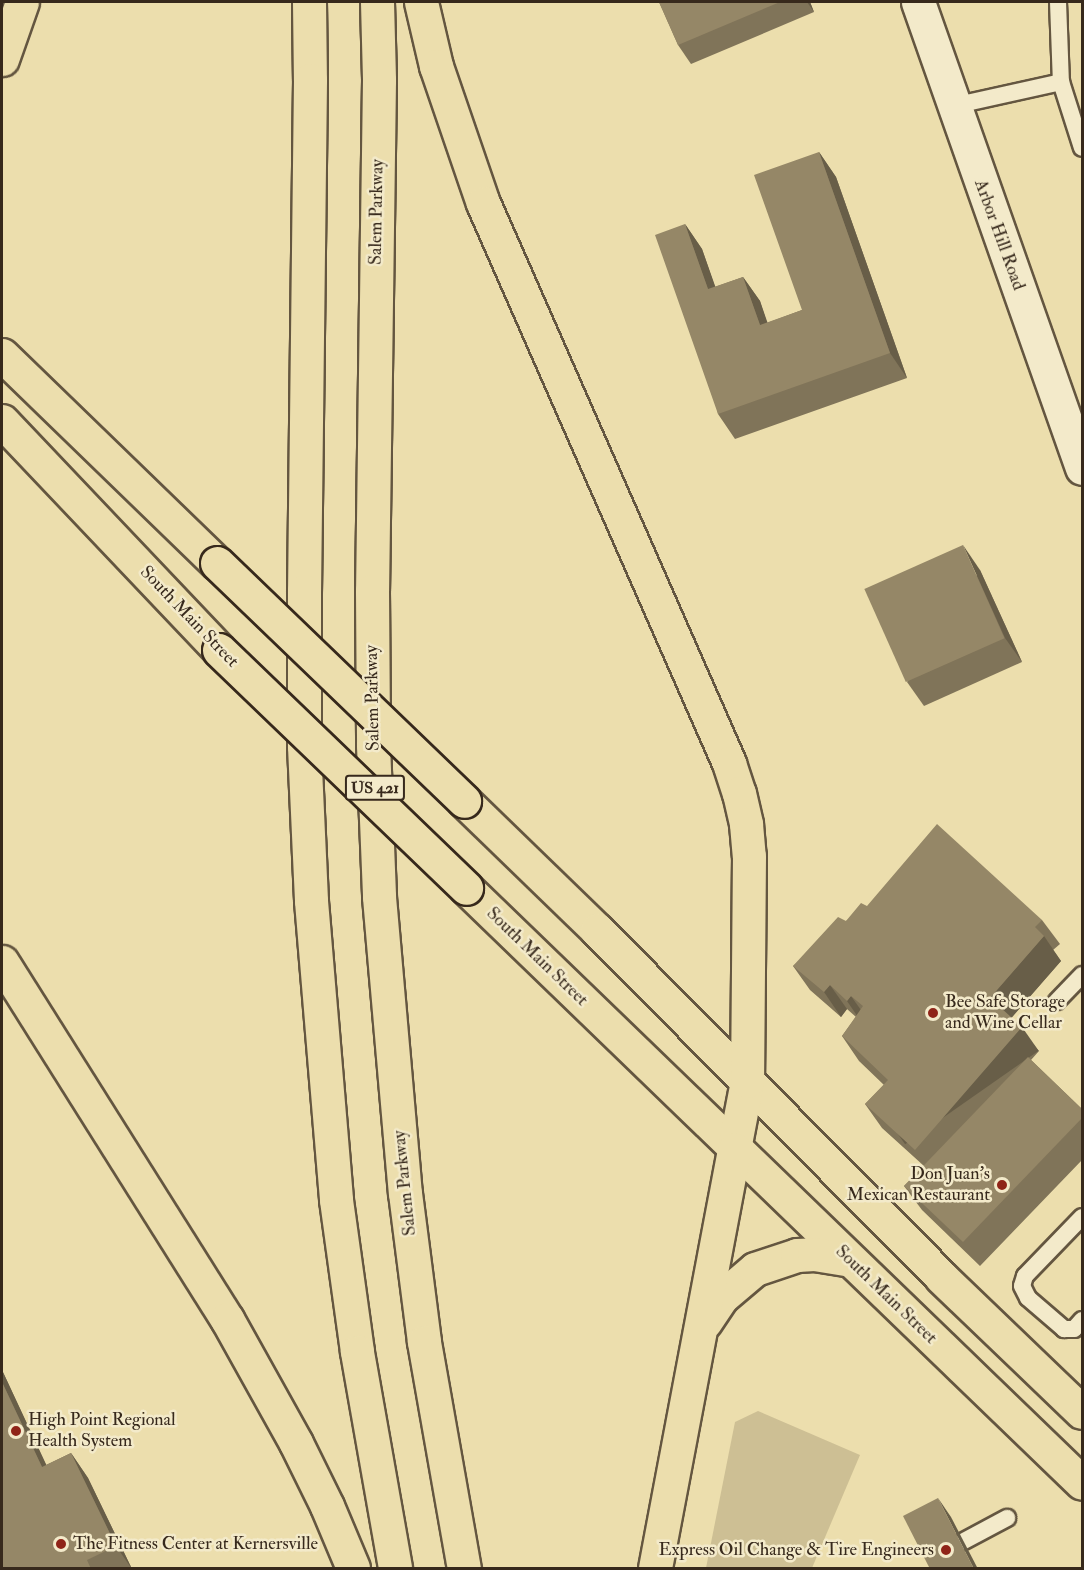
<!DOCTYPE html>
<style>
body{margin:0}
#map{position:relative;width:1084px;height:1570px;overflow:hidden;background:#ecdead;font-family:"IM FELL Double Pica",serif}
div>[style]{position:absolute}
.green>*{inset:0;background:#cdbf94}
.roads{filter:drop-shadow(2px 0 #645640) drop-shadow(-2px 0 #645640) drop-shadow(0 2px #645640) drop-shadow(0 -2px #645640)}
.lane>*{height:16px;margin:-8px;padding:0 8px;transform-origin:8px;border-radius:8px;background:#f3eaca}
.street>*{height:33px;margin:-16.5px;padding:0 16.5px;transform-origin:16.5px;border-radius:16.5px;background:#f3eaca}
.primary>*{height:33px;margin:-16.5px;padding:0 16.5px;transform-origin:16.5px;border-radius:16.5px;background:#ecdead}
.highway>*{height:33px;margin:-16.5px;padding:0 16.5px;transform-origin:16.5px;border-radius:16.5px;background:#ecdead}
.bridges{filter:drop-shadow(2px 0 #37291c) drop-shadow(-2px 0 #37291c) drop-shadow(0 2px #37291c) drop-shadow(0 -2px #37291c)}
.primary-bridge>*{height:33px;margin:-16.5px;padding:0 16.5px;transform-origin:16.5px;border-radius:16.5px;background:#ecdead}
.wall>*{inset:0;background:#807459}
.shaded-wall>*{inset:0;background:#685e48;transform-origin:0 0}
.building>*{inset:0;background:#958767;transform-origin:0 0}
.dots>*{width:16px;height:16px;translate:-50% -50%;box-sizing:border-box;border:3px solid #f3eaca;border-radius:50%}
span{translate:-50% -50%;white-space:nowrap;text-align:center;line-height:1.15;-webkit-text-stroke:5px #f3eaca;paint-order:stroke}
.shield-label span{padding:2px 4px;background:#f3eaca;border:2px solid;border-radius:4px;-webkit-text-stroke-width:0}
.shield-label{font-size:16px;color:#37291c;font-weight:700}
.street-label{font-size:18px;color:#37291c}
.poi-label{font-size:18px;color:#37291c}
.left{translate:0 -50%;text-align:left}
.right{translate:-100% -50%;text-align:right}
.frame{position:absolute;inset:0;border:3px solid #37291c;pointer-events:none}
</style>
<div id="map">
<div class="green">
<i style="clip-path:polygon(758px 1411px,860px 1455px,812px 1568px,706px 1568px,735px 1422px)"></i>
</div>
<div class="roads">
<div class="lane">
<i style="left:1058px;top:2px;width:80px;rotate:87.9deg"></i>
<i style="left:1061px;top:82px;width:69px;rotate:72.3deg"></i>
<i style="left:953px;top:106px;width:111px;rotate:-12.5deg"></i>
<i style="left:1057px;top:1001px;width:36px;rotate:-46deg"></i>
<i style="left:1082px;top:1217px;width:82px;rotate:134deg"></i>
<i style="left:1025px;top:1276px;width:10px;rotate:107deg"></i>
<i style="left:1022px;top:1286px;width:13px;rotate:63deg"></i>
<i style="left:1028px;top:1298px;width:48px;rotate:40.7deg"></i>
<i style="left:1064px;top:1329px;width:10px"></i>
<i style="left:1074px;top:1329px;width:12px;rotate:-48deg"></i>
<i style="left:964px;top:1541px;width:49px;rotate:-28.1deg"></i>
</div>
<div class="street">
<i style="left:918px;top:2px;width:494px;rotate:70.6deg"></i>
</div>
<div class="primary">
<i style="left:2px;top:355px;width:299px;rotate:44.1deg"></i>
<i style="left:2px;top:421px;width:315px;rotate:46.5deg"></i>
<i style="left:464px;top:801px;width:185px;rotate:44.1deg"></i>
<i style="left:597px;top:930px;width:489px;rotate:45.2deg"></i>
<i style="left:941px;top:1277px;width:195px;rotate:43.8deg"></i>
<i style="left:466px;top:888px;width:856px;rotate:44.01deg"></i>
<i style="left:734px;top:1149px;width:69px;rotate:-79.2deg"></i>
</div>
<div class="highway">
<i style="left:309px;top:2px;width:78px;rotate:89.3deg"></i>
<i style="left:310px;top:80px;width:511px;rotate:90.67deg"></i>
<i style="left:304px;top:591px;width:155px;rotate:90deg"></i>
<i style="left:304px;top:746px;width:155px;rotate:87.4deg"></i>
<i style="left:311px;top:901px;width:300px;rotate:85.2deg"></i>
<i style="left:336px;top:1200px;width:153px;rotate:82.1deg"></i>
<i style="left:357px;top:1352px;width:219px;rotate:80deg"></i>
<i style="left:377px;top:2px;width:78px;rotate:88.5deg"></i>
<i style="left:379px;top:80px;width:511px;rotate:90.78deg"></i>
<i style="left:372px;top:591px;width:154px;rotate:89.6deg"></i>
<i style="left:373px;top:745px;width:152px;rotate:87.7deg"></i>
<i style="left:379px;top:897px;width:297px;rotate:85deg"></i>
<i style="left:405px;top:1193px;width:150px;rotate:82.7deg"></i>
<i style="left:424px;top:1342px;width:230px;rotate:80deg"></i>
<i style="left:421px;top:2px;width:66px;rotate:76.8deg"></i>
<i style="left:436px;top:66px;width:145px;rotate:71.1deg"></i>
<i style="left:483px;top:203px;width:612px;rotate:66.28deg"></i>
<i style="left:729px;top:763px;width:32px;rotate:72deg"></i>
<i style="left:739px;top:793px;width:32px;rotate:77deg"></i>
<i style="left:746px;top:824px;width:32px;rotate:85deg"></i>
<i style="left:749px;top:856px;width:225px;rotate:90.5deg"></i>
<i style="left:2px;top:59px;width:60px;rotate:-70.7deg"></i>
<i style="left:2px;top:962px;width:422px;rotate:57.8deg"></i>
<i style="left:227px;top:1319px;width:142px;rotate:60.9deg"></i>
<i style="left:296px;top:1443px;width:70px;rotate:63.8deg"></i>
<i style="left:327px;top:1506px;width:67px;rotate:67.2deg"></i>
<i style="left:705px;top:1322px;width:30px;rotate:-56deg"></i>
<i style="left:722px;top:1297px;width:43px;rotate:-40.3deg"></i>
<i style="left:755px;top:1269px;width:44px;rotate:-18.4deg"></i>
<i style="left:797px;top:1255px;width:17px;rotate:-3deg"></i>
<i style="left:814px;top:1254px;width:36px;rotate:9deg"></i>
<i style="left:655px;top:1568px;width:426px;rotate:-79.3deg"></i>
</div>
</div>
<div class="bridges">
<div class="primary-bridge">
<i style="left:217px;top:563px;width:343px;rotate:43.9deg"></i>
<i style="left:219px;top:650px;width:343px;rotate:43.9deg"></i>
</div>
</div>
<div class="wall">
<i style="clip-path:polygon(659px 2px,810px 2px,814px 12px,691px 64px,678px 45px)"></i>
<i style="clip-path:polygon(819px 152px,836px 177px,907px 378px,735px 439px,718px 414px,685px 224px,702px 249px,715px 287px,743px 277px,760px 301px,767px 323px,802px 310px)"></i>
<i style="clip-path:polygon(980px 570px,1022px 662px,924px 706px,907px 682px)"></i>
<i style="clip-path:polygon(867px 906px,1042px 920px,1060px 944px,1053px 950px,1061px 961px,1011px 1018px,1039px 1051px,1031px 1060px,1083px 1110px,1083px 1159px,980px 1266px,922px 1210px,904px 1186px,924px 1166px,882px 1128px,865px 1104px,884px 1085px,859px 1061px,842px 1036px,856px 1017px,847px 1009px,841px 1017px,810px 990px,793px 966px,846px 921px)"></i>
<i style="clip-path:polygon(2px 1370px,46px 1465px,71px 1453px,88px 1478px,132px 1569px,2px 1569px)"></i>
</div>
<div class="shaded-wall">
<i style="clip-path:polygon(807px 2px,810px 2px,814px 12px)"></i>
<i style="clip-path:polygon(819px 152px,836px 177px,907px 378px,890px 353px)"></i>
<i style="clip-path:polygon(685px 224px,702px 249px,725px 314px,708px 289px)"></i>
<i style="clip-path:polygon(743px 277px,760px 301px,777px 350px,760px 325px)"></i>
<i style="clip-path:polygon(963px 545px,980px 570px,1022px 662px,1005px 638px)"></i>
<i style="clip-path:polygon(1044px 936px,1061px 961px,1007px 1023px,990px 998px)"></i>
<i style="clip-path:polygon(830px 985px,847px 1009px,841px 1017px,824px 992px)"></i>
<i style="clip-path:polygon(851px 996px,868px 1020px,864px 1026px,847px 1001px)"></i>
<i style="left:1022px;top:1027px;width:29px;height:163px;rotate:55deg"></i>
<i style="clip-path:polygon(2px 1370px,59px 1492px,42px 1467px,2px 1382px)"></i>
<i style="clip-path:polygon(71px 1453px,88px 1478px,132px 1569px,116px 1546px)"></i>
<i style="clip-path:polygon(938px 1498px,951px 1517px,978px 1569px,974px 1569px)"></i>
</div>
<div class="building">
<i style="clip-path:polygon(659px 2px,780px 2px,678px 45px)"></i>
<i style="clip-path:polygon(819px 152px,890px 353px,718px 414px,655px 235px,685px 224px,708px 289px,743px 277px,760px 325px,802px 310px,754px 175px)"></i>
<i style="left:963px;top:545px;width:102px;height:108px;rotate:66deg"></i>
<i style="clip-path:polygon(937px 824px,1042px 920px,1035px 927px,1044px 936px,990px 998px,1022px 1027px,915px 1150px,865px 1104px,888px 1080px,842px 1036px,863px 1006px,851px 996px,847px 1001px,830px 985px,824px 992px,793px 966px,838px 917px,846px 921px,861px 903px,867px 906px)"></i>
<i style="clip-path:polygon(1028px 1057px,1083px 1110px,1083px 1117px,963px 1242px,904px 1186px)"></i>
<i style="clip-path:polygon(2px 1382px,42px 1467px,71px 1453px,116px 1546px,87px 1560px,91px 1569px,2px 1569px)"></i>
<i style="clip-path:polygon(938px 1498px,974px 1569px,930px 1569px,903px 1516px)"></i>
</div>
<div class="dots">
<i style="left:933px;top:1013px;background:#8f2418"></i>
<i style="left:1002px;top:1185px;background:#8f2418"></i>
<i style="left:16px;top:1431px;background:#8f2418"></i>
<i style="left:61px;top:1544px;background:#8f2418"></i>
<i style="left:946px;top:1550px;background:#8f2418"></i>
</div>
<div class="shield-label">
<span style="left:375px;top:788px">US 421</span>
</div>
<div class="street-label">
<span style="left:377px;top:212px;rotate:-89deg">Salem Parkway</span>
<span style="left:999px;top:235px;rotate:70deg">Arbor Hill Road</span>
<span style="left:189px;top:617px;rotate:46deg">South Main Street</span>
<span style="left:373px;top:698px;rotate:-91deg">Salem Parkway</span>
<span style="left:537px;top:957px;rotate:44deg">South Main Street</span>
<span style="left:405px;top:1183px;rotate:-96deg">Salem Parkway</span>
<span style="left:886px;top:1295px;rotate:44deg">South Main Street</span>
</div>
<div class="poi-label">
<span class="left" style="left:945px;top:1013px">Bee Safe Storage<br>and Wine Cellar</span>
<span class="right" style="left:990px;top:1185px">Don Juan's<br>Mexican Restaurant</span>
<span class="left" style="left:28px;top:1431px">High Point Regional<br>Health System</span>
<span class="left" style="left:73px;top:1544px">The Fitness Center at Kernersville</span>
<span class="right" style="left:934px;top:1550px">Express Oil Change &amp; Tire Engineers</span>
</div>
<div class="frame"></div>
</div>
